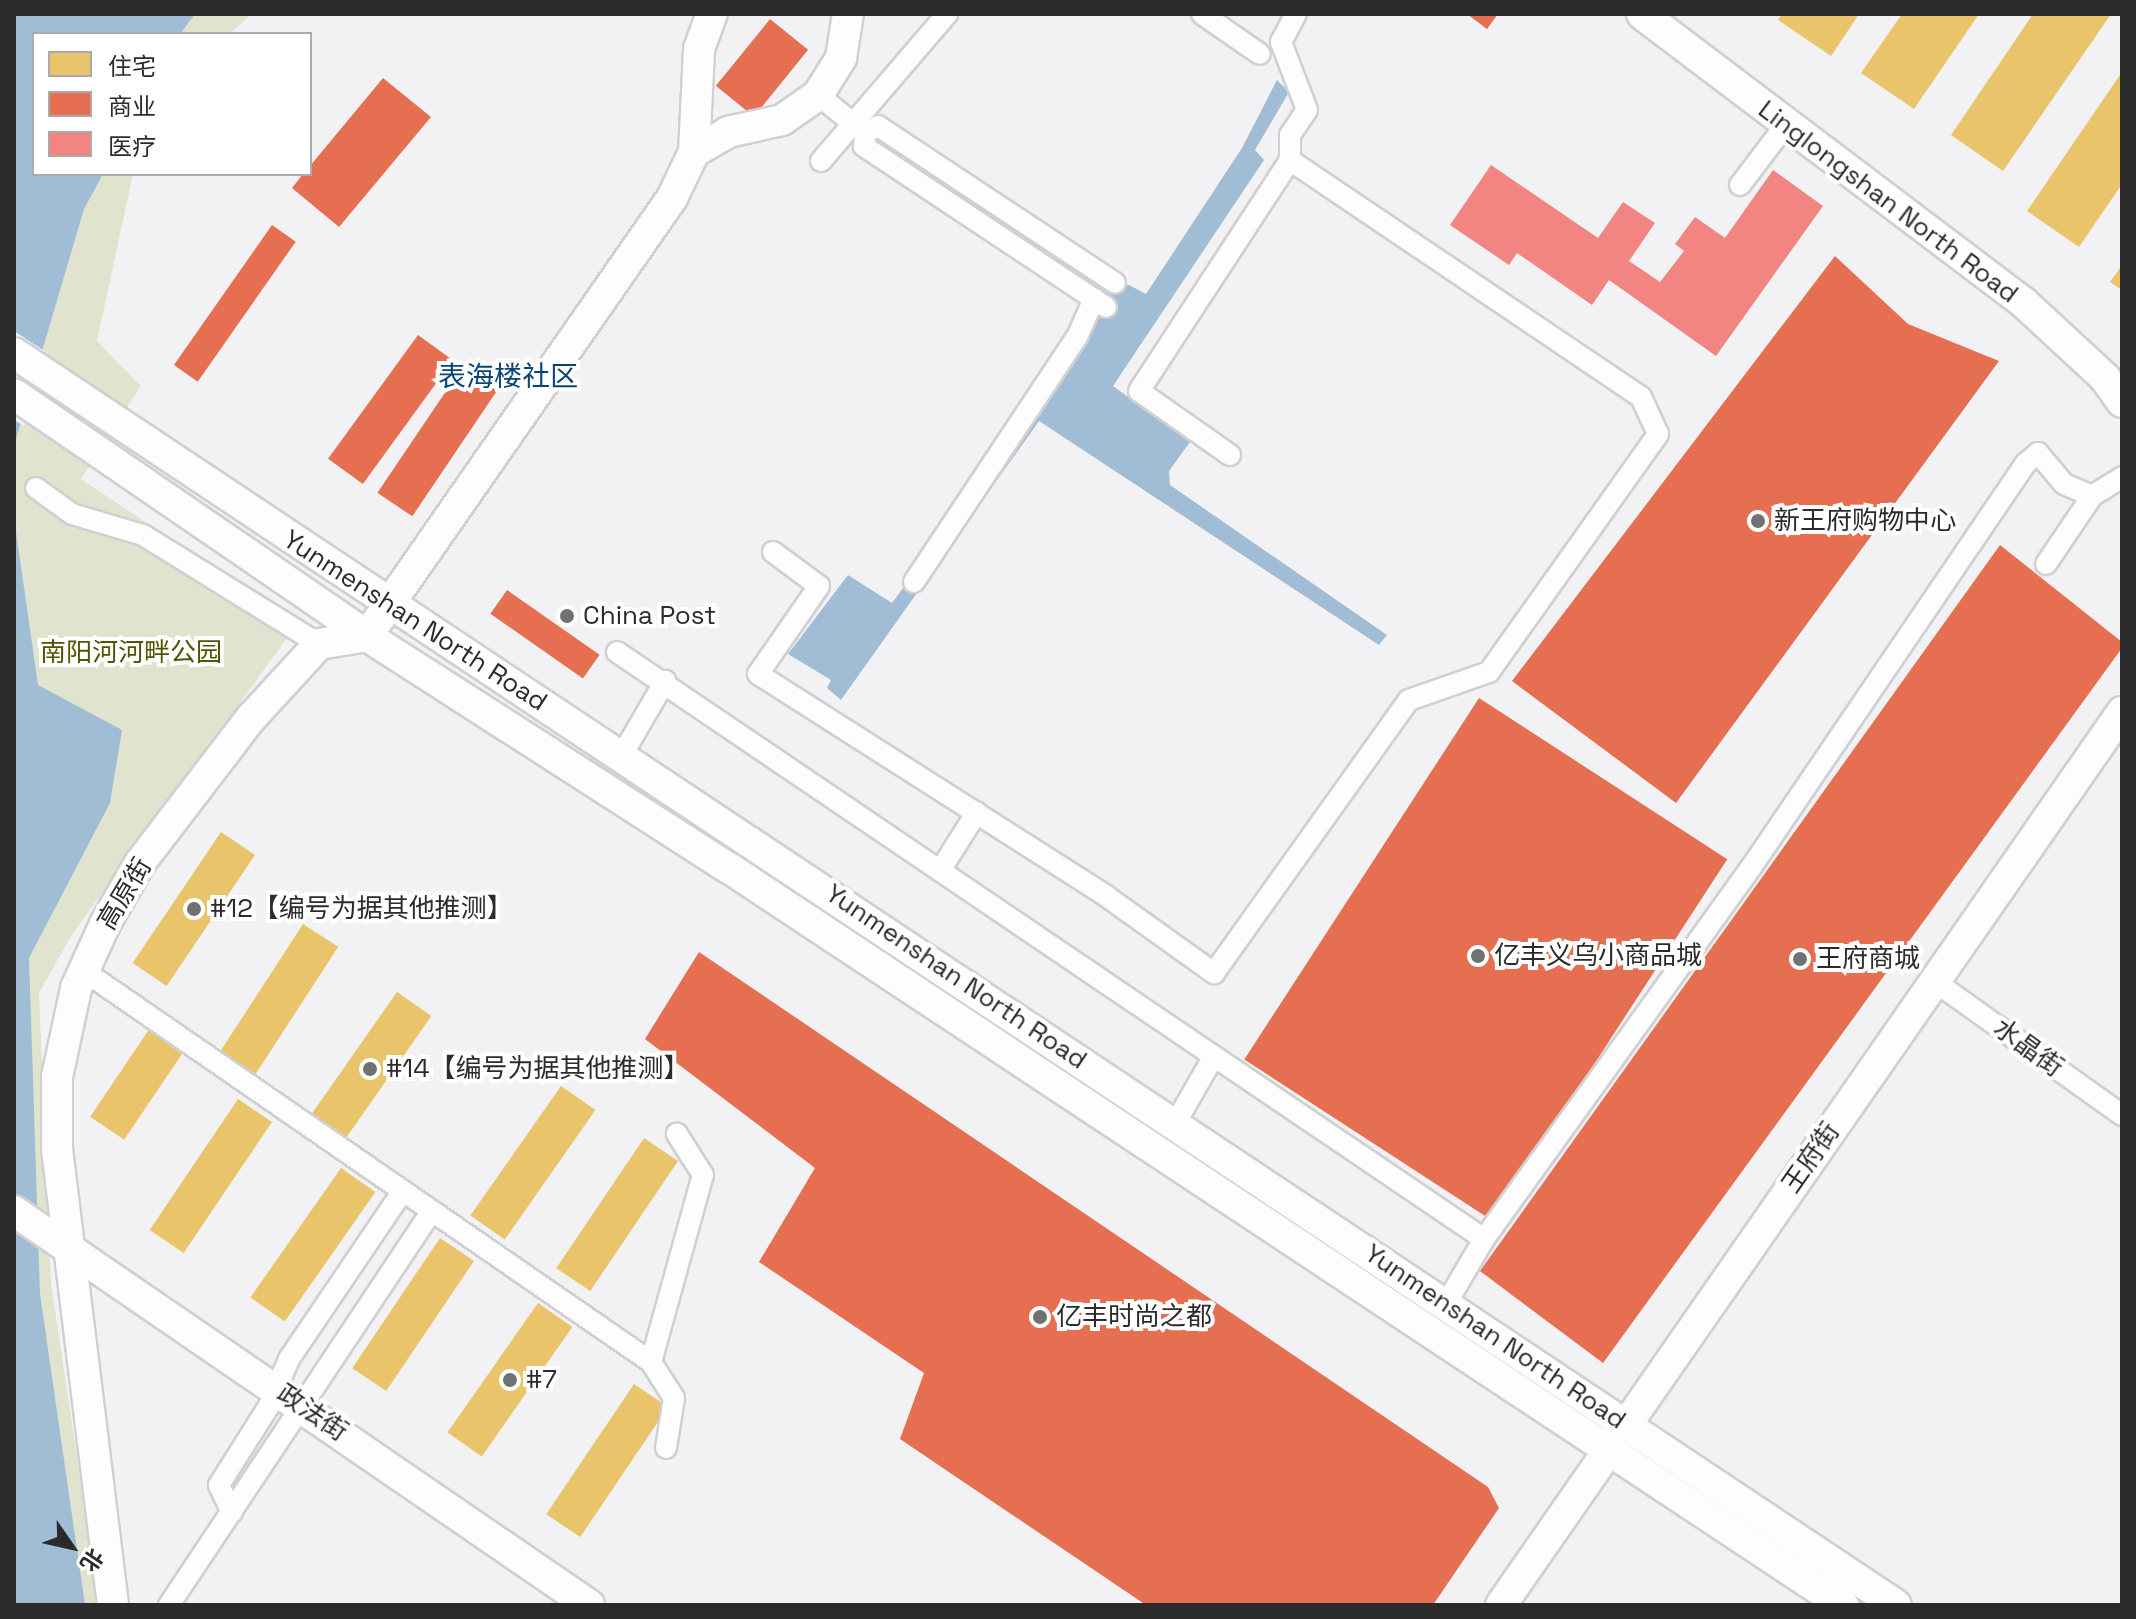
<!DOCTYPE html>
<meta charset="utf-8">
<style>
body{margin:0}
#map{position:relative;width:2136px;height:1619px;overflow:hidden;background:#f2f2f4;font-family:"Space Grotesk","Noto Sans SC",sans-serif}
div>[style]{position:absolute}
.green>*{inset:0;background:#e0e3ce}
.water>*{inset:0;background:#a0bdd5}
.pier>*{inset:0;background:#f2f2f4}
.homes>*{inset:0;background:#e9c46a;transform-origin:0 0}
.shops>*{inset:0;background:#e76f51;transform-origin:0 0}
.health>*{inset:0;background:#f28482}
.roads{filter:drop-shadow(2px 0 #d0d0d2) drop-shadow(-2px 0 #d0d0d2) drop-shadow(0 2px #d0d0d2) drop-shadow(0 -2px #d0d0d2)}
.street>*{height:20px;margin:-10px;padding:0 10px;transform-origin:10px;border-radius:10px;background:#fdfdfd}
.secondary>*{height:30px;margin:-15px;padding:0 15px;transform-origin:15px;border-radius:15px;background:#fdfdfd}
.dots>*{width:22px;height:22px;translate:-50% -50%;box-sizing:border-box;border:4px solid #fff;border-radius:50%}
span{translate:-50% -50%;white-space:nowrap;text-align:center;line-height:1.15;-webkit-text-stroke:8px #fff;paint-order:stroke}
.street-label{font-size:26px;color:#2b2b2c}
.poi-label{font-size:26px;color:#2b2b2c}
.left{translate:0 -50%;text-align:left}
.park-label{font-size:26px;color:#515400}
.neighbourhood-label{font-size:28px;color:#094475}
.frame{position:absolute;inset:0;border:16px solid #2b2b2c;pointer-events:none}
.legend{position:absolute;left:32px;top:32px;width:280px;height:144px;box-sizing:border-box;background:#fff;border:2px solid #aaaaab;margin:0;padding:10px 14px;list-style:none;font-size:24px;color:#2b2b2c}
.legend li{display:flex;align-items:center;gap:16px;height:40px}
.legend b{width:40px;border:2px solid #aaaaab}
.north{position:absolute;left:32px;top:1507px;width:80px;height:80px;-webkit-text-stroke:6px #fff;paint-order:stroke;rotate:124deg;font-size:22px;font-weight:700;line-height:32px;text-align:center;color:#2b2b2c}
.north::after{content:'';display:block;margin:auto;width:28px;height:36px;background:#2b2b2c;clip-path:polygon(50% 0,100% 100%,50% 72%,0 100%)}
</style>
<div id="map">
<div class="green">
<i style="clip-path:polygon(14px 14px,251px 14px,230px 34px,34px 34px,34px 174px,133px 174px,97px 341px,141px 386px,81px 479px,281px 613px,300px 620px,71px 936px,39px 993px,51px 1283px,99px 1605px,14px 1605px)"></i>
</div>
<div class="water">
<i style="clip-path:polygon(14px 14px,195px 14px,180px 34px,34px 34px,34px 174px,103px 174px,84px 209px,14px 446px)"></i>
<i style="clip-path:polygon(1277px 80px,1289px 92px,1255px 150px,1264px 160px,1113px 386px,1190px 442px,1169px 471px,1170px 485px,1387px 635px,1379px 645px,1039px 421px,841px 700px,827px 688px,831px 680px,788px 654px,848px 575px,892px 603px,1090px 334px,1104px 296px,873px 142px,874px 135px,1103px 286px,1129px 285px,1146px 294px,1242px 148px)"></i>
<i style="clip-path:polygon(14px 518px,38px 685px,122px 730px,110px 803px,29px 958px,40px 1294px,85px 1605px,14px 1605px)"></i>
</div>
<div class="pier">
<i style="clip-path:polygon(14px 331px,46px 352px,24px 426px,14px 420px)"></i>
</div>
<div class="homes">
<i style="clip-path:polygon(1782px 14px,1859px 14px,1831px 56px,1778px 20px)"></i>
<i style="clip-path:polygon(1902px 14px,1979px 14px,1914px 109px,1861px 73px)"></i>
<i style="clip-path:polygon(2033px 14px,2111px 14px,2003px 171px,1951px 135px)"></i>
<i style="clip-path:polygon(2122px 72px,2122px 184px,2079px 247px,2027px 211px)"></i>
<i style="clip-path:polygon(2122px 265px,2122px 290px,2110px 282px)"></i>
<i style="left:221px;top:832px;width:41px;height:158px;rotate:34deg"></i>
<i style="left:303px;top:924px;width:42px;height:157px;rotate:33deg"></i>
<i style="left:397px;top:992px;width:42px;height:158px;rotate:35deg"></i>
<i style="left:150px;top:1028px;width:41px;height:107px;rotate:34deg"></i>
<i style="left:561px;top:1086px;width:42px;height:158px;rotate:35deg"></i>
<i style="left:238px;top:1099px;width:41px;height:158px;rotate:34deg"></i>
<i style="left:644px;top:1138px;width:41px;height:157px;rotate:34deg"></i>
<i style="left:341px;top:1168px;width:42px;height:158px;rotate:35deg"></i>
<i style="left:440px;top:1238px;width:41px;height:157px;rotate:34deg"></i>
<i style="left:538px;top:1303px;width:42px;height:158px;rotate:35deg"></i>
<i style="left:634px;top:1384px;width:41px;height:157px;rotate:34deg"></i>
</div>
<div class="shops">
<i style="clip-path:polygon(1467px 14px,1498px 14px,1487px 29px)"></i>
<i style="left:770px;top:19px;width:49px;height:86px;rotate:39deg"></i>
<i style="clip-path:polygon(383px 78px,431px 117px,339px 227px,292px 188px,303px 174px,310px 174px,310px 166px)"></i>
<i style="left:272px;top:225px;width:29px;height:171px;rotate:35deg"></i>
<i style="clip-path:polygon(1835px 256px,1908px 324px,1999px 361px,1676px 803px,1512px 681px)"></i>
<i style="left:418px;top:335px;width:43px;height:153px;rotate:36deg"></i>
<i style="left:463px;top:366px;width:42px;height:153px;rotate:34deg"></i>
<i style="clip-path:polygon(2000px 545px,2122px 642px,2122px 648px,1603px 1363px,1480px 1271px)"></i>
<i style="left:507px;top:590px;width:113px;height:29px;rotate:35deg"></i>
<i style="left:1479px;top:698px;width:296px;height:431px;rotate:33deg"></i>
<i style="clip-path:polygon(699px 952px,1488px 1487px,1499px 1508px,1433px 1605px,1146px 1605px,900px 1439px,924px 1373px,759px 1262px,815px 1168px,645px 1039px)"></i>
</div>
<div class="health">
<i style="clip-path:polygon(1491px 165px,1598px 238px,1623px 202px,1655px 223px,1629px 261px,1660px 282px,1684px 251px,1675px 244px,1695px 217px,1725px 238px,1773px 170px,1823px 206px,1716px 356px,1609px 280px,1592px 305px,1517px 253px,1509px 265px,1450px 225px)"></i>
</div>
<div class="roads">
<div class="street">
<i style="left:1202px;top:14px;width:70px;rotate:34.6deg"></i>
<i style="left:818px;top:95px;width:60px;rotate:39deg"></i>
<i style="left:821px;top:161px;width:194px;rotate:-49.4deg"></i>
<i style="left:1740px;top:185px;width:74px;rotate:-52.7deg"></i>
<i style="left:1106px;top:307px;width:291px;rotate:-146.4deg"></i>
<i style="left:864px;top:146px;width:13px;rotate:-86deg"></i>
<i style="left:865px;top:133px;width:15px;rotate:-28deg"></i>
<i style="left:878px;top:126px;width:284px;rotate:33.5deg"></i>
<i style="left:1230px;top:455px;width:111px;rotate:-144.9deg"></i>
<i style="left:1139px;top:391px;width:276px;rotate:-56.8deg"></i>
<i style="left:1290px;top:160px;width:25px;rotate:-90deg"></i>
<i style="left:1290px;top:135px;width:30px;rotate:-56deg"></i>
<i style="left:1307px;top:110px;width:73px;rotate:-110.9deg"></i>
<i style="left:1281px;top:42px;width:32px;rotate:-62deg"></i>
<i style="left:36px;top:488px;width:44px;rotate:35.8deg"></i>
<i style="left:72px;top:514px;width:74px;rotate:16.5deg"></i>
<i style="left:143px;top:535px;width:207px;rotate:31.8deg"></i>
<i style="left:773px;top:552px;width:57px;rotate:36.5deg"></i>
<i style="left:819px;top:586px;width:107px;rotate:124.7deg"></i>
<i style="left:758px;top:674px;width:413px;rotate:32.5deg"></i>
<i style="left:1106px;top:896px;width:133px;rotate:35.5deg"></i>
<i style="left:1214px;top:973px;width:335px;rotate:-54.5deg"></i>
<i style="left:1409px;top:700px;width:85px;rotate:-19.3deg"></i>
<i style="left:1489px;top:672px;width:292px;rotate:-54.6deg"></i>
<i style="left:1658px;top:434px;width:41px;rotate:-114.7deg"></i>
<i style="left:1641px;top:397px;width:424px;rotate:-146deg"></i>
<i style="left:2046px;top:564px;width:82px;rotate:-55.9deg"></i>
<i style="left:914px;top:582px;width:294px;rotate:-56.4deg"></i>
<i style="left:1077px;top:337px;width:42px;rotate:-65.9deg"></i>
<i style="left:617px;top:652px;width:1047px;rotate:34.1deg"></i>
<i style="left:622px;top:755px;width:86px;rotate:-59.8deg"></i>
<i style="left:941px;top:869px;width:67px;rotate:-57.7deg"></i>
<i style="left:84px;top:971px;width:689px;rotate:34.59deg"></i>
<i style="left:1934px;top:981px;width:231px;rotate:35.5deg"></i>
<i style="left:1176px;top:1122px;width:76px;rotate:-60.1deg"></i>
<i style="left:1446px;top:1304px;width:75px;rotate:-59.7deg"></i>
<i style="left:1484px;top:1239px;width:459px;rotate:-54.3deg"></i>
<i style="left:1752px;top:866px;width:486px;rotate:-55.8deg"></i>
<i style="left:2025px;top:464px;width:17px;rotate:-40deg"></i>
<i style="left:2038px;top:453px;width:40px;rotate:50deg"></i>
<i style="left:2064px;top:484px;width:30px;rotate:23deg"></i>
<i style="left:2092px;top:496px;width:36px;rotate:-32deg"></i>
<i style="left:666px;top:1448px;width:51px;rotate:-80.9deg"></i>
<i style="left:674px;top:1398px;width:43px;rotate:-122.6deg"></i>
<i style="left:651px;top:1362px;width:194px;rotate:-74.5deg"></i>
<i style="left:703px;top:1175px;width:49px;rotate:-122.4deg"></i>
<i style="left:232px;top:1512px;width:30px;rotate:-116deg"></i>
<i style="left:219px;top:1485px;width:93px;rotate:-57.7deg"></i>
<i style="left:269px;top:1406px;width:51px;rotate:-66.9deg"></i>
<i style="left:289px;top:1359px;width:202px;rotate:-55.9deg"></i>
<i style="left:169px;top:1605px;width:472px;rotate:-56.3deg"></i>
</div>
<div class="secondary">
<i style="left:1642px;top:14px;width:478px;rotate:37.1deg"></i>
<i style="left:2023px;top:302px;width:112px;rotate:42.8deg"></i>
<i style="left:2105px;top:378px;width:29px;rotate:55deg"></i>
<i style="left:694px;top:152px;width:39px;rotate:-30deg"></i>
<i style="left:728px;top:132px;width:55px;rotate:-12.5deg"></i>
<i style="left:782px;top:120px;width:44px;rotate:-34.8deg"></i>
<i style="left:818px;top:95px;width:44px;rotate:-58.1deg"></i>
<i style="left:841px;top:58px;width:45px;rotate:-81deg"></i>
<i style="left:14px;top:353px;width:2260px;rotate:33.63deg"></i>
<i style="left:14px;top:394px;width:428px;rotate:34.4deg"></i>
<i style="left:367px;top:636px;width:430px;rotate:32.7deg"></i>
<i style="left:729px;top:868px;width:1336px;rotate:33.49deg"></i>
<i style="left:14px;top:1211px;width:697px;rotate:34.42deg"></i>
<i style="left:113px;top:1605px;width:459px;rotate:-97deg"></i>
<i style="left:57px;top:1149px;width:72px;rotate:-90deg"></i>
<i style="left:57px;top:1077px;width:91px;rotate:-77.9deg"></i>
<i style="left:76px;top:988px;width:70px;rotate:-65.6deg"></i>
<i style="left:105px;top:924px;width:70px;rotate:-60.2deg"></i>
<i style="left:140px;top:863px;width:183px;rotate:-52.6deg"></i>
<i style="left:251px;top:718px;width:100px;rotate:-47.4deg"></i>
<i style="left:319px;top:644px;width:49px;rotate:-9.5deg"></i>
<i style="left:367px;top:636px;width:534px;rotate:-55.15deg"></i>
<i style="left:672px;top:198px;width:51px;rotate:-64.4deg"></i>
<i style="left:694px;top:152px;width:103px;rotate:-87.2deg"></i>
<i style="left:699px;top:49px;width:37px;rotate:-70deg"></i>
<i style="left:1501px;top:1605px;width:1088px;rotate:-55.18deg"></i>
</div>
</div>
<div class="dots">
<i style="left:1758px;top:521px;background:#717172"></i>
<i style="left:567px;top:616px;background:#717172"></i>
<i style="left:194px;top:909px;background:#717172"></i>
<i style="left:1478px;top:956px;background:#717172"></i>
<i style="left:1800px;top:959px;background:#717172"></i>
<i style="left:370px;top:1069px;background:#717172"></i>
<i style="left:1040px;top:1317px;background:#717172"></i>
<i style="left:510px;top:1380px;background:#717172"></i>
</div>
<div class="street-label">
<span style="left:1888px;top:202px;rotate:37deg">Linglongshan North Road</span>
<span style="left:415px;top:621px;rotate:33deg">Yunmenshan North Road</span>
<span style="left:125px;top:894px;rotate:-59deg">高原街</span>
<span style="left:956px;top:977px;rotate:34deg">Yunmenshan North Road</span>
<span style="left:2028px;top:1048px;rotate:36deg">水晶街</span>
<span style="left:1811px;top:1158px;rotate:-55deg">王府街</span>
<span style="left:1495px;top:1337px;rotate:34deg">Yunmenshan North Road</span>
<span style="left:312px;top:1413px;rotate:34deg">政法街</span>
</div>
<div class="poi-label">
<span class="left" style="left:1774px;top:521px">新王府购物中心</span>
<span class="left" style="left:583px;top:616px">China Post</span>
<span class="left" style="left:210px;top:909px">#12【编号为据其他推测】</span>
<span class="left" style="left:1494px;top:956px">亿丰义乌小商品城</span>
<span class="left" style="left:1816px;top:959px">王府商城</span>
<span class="left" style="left:386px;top:1069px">#14【编号为据其他推测】</span>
<span class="left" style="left:1056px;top:1317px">亿丰时尚之都</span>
<span class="left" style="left:526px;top:1380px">#7</span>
</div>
<div class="park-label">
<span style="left:131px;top:653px">南阳河河畔公园</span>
</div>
<div class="neighbourhood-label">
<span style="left:508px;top:376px">表海楼社区</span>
</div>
<div class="frame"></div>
<ul class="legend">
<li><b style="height:22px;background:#e9c46a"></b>住宅</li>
<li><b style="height:22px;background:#e76f51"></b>商业</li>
<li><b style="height:22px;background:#f28482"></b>医疗</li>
</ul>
<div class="north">北</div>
</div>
